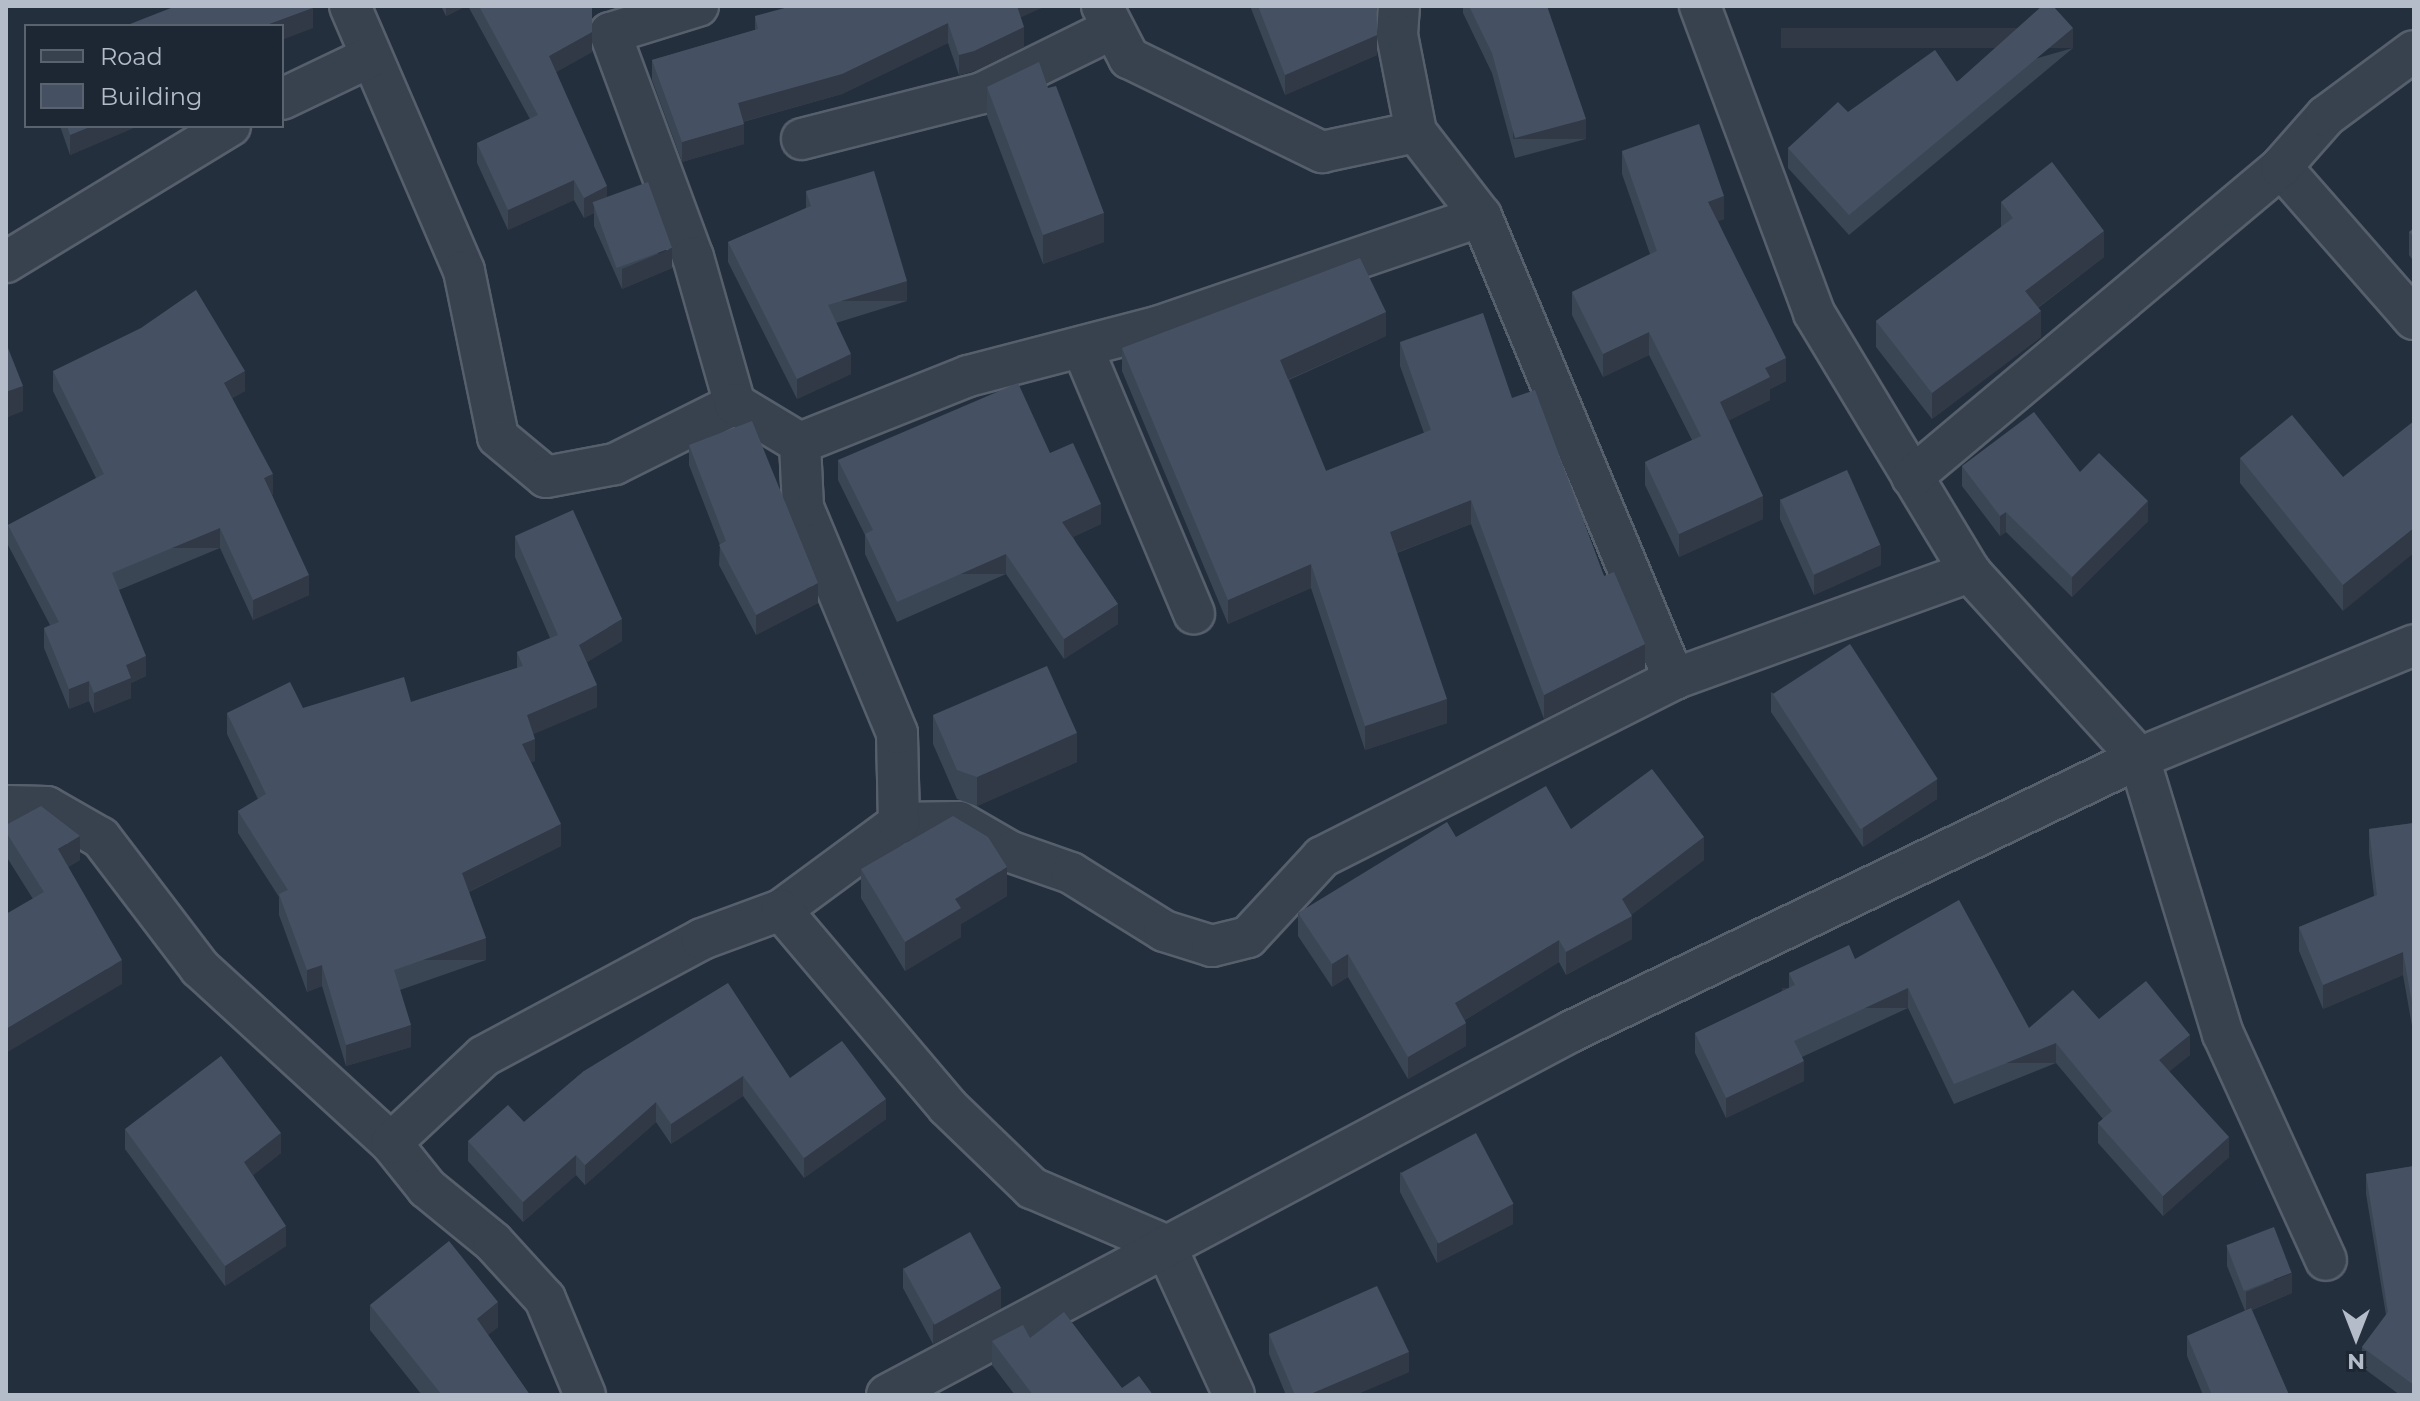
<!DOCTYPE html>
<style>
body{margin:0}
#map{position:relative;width:2420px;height:1401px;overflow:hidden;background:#242f3e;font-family:Montserrat,sans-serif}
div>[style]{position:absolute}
.roads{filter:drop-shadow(2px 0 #565f6c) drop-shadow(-2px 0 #565f6c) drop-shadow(0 2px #565f6c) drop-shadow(0 -2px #565f6c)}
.minor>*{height:40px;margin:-20px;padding:0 20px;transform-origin:20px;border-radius:20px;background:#38414e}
.wall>*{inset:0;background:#3b4654}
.shaded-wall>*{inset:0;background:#303945;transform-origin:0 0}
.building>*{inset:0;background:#455162;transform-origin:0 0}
span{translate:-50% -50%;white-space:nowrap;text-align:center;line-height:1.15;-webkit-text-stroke:6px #1d2633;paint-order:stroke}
.frame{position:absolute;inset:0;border:8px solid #b4bcc9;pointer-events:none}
.legend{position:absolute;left:24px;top:24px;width:260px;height:104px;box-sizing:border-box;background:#1d2633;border:2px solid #59626f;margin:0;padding:10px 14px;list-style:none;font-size:24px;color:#b4bcc9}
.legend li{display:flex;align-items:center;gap:16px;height:40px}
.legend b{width:40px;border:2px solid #59626f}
.north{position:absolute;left:2316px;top:1297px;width:80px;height:80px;-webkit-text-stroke:6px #1d2633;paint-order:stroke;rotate:180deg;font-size:22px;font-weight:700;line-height:32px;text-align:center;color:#b4bcc9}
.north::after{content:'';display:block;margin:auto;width:28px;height:36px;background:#b4bcc9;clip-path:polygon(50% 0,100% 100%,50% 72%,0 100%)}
</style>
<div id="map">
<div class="roads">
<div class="minor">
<i style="left:350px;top:6px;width:288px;rotate:66.7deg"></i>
<i style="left:464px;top:271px;width:169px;rotate:78.4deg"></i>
<i style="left:498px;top:437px;width:62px;rotate:39.8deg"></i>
<i style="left:546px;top:477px;width:70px;rotate:-10.7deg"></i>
<i style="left:615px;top:464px;width:134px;rotate:-26.6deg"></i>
<i style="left:698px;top:6px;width:92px;rotate:162.9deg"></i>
<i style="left:610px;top:33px;width:239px;rotate:69.7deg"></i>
<i style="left:693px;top:257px;width:153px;rotate:74.1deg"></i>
<i style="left:735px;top:404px;width:76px;rotate:31deg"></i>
<i style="left:1102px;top:6px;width:59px;rotate:62.6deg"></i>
<i style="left:1129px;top:58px;width:215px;rotate:26deg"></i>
<i style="left:1322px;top:152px;width:96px;rotate:-12deg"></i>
<i style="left:1399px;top:6px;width:29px;rotate:94deg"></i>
<i style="left:1397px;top:35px;width:99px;rotate:78.9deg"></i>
<i style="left:1416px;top:132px;width:106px;rotate:52.3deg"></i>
<i style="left:1481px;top:216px;width:502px;rotate:67.37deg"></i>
<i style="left:1700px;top:6px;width:327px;rotate:69.6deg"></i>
<i style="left:1814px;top:313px;width:302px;rotate:58.9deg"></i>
<i style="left:282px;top:99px;width:98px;rotate:-25.5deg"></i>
<i style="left:802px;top:139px;width:186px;rotate:-14.3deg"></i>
<i style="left:982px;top:93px;width:143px;rotate:-26.2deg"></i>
<i style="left:2281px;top:167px;width:202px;rotate:48.8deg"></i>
<i style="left:6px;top:262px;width:262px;rotate:-31.3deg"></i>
<i style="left:1082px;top:347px;width:289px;rotate:67.2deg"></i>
<i style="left:1912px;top:477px;width:482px;rotate:-40deg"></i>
<i style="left:2281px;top:167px;width:68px;rotate:-48.6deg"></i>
<i style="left:2326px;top:116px;width:109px;rotate:-36.5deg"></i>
<i style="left:6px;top:806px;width:41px;rotate:1.4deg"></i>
<i style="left:47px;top:807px;width:62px;rotate:29.9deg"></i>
<i style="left:101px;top:838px;width:163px;rotate:52.7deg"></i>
<i style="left:200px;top:968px;width:259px;rotate:42.5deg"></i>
<i style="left:391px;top:1143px;width:58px;rotate:51.3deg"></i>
<i style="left:427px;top:1188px;width:85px;rotate:39.3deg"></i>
<i style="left:493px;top:1242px;width:77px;rotate:47.6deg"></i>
<i style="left:545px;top:1299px;width:104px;rotate:67.4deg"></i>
<i style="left:899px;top:823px;width:60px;rotate:-1deg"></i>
<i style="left:959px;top:822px;width:60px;rotate:30deg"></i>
<i style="left:1011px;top:852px;width:64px;rotate:19.3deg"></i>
<i style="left:1071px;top:873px;width:110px;rotate:31.9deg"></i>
<i style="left:1164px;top:931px;width:50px;rotate:17.4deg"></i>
<i style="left:1212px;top:946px;width:37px;rotate:-14deg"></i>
<i style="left:1248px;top:937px;width:109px;rotate:-47.2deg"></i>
<i style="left:1322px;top:857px;width:394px;rotate:-26.8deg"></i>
<i style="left:1674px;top:679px;width:315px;rotate:-19.9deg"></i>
<i style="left:1970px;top:572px;width:251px;rotate:47.7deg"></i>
<i style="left:2139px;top:758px;width:288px;rotate:73.1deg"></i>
<i style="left:2223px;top:1034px;width:248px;rotate:65.5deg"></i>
<i style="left:781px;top:910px;width:147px;rotate:-36.4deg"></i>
<i style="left:899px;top:823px;width:90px;rotate:-91.3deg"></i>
<i style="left:897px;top:733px;width:245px;rotate:-112.6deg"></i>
<i style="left:803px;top:507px;width:64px;rotate:-92.7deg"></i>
<i style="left:800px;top:443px;width:181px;rotate:-21.7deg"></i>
<i style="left:968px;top:376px;width:198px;rotate:-14.6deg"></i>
<i style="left:1160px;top:326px;width:339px;rotate:-18.9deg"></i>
<i style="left:391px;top:1143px;width:127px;rotate:-43.1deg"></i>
<i style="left:484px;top:1056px;width:247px;rotate:-28.2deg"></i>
<i style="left:702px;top:939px;width:84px;rotate:-20.2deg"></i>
<i style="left:781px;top:910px;width:258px;rotate:49.7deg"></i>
<i style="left:948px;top:1107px;width:117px;rotate:44deg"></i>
<i style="left:1032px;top:1188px;width:145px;rotate:23.2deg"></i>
<i style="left:1165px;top:1245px;width:165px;rotate:65.3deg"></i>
<i style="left:887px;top:1395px;width:776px;rotate:-27.99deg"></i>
<i style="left:1572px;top:1031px;width:629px;rotate:-25.71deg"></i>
<i style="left:2139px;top:758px;width:297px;rotate:-22.3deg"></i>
</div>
</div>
<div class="wall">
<i style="clip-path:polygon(441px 6px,466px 6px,446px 16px)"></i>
<i style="clip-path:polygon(468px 6px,592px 6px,592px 52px,556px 72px,607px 200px,672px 268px,622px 289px,594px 226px,594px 213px,584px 218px,574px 200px,508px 230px,477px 163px,477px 143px,530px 119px)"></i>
<i style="clip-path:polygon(1250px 6px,1376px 6px,1377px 55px,1285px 95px)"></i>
<i style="clip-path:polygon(1463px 6px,1547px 6px,1586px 139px,1515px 158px,1492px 73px,1463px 13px)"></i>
<i style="clip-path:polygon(755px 16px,1021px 18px,1024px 47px,974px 71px,959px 75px,948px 43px,842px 94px,743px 122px,744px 144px,682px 162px,652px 80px,652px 60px,755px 30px)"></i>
<i style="clip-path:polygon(2073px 48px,1849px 235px,1788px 168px,1788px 148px,1848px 112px)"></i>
<i style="clip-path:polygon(987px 87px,1104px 242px,1043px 264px,987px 116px)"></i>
<i style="clip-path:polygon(60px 126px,138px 126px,70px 155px)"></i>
<i style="clip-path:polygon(1622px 151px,1724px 219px,1718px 221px,1786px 381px,1770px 389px,1770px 400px,1729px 420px,1763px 519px,1679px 557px,1645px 485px,1645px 462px,1692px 440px,1649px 355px,1603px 377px,1572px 315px,1572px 292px,1650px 254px,1622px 174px)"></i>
<i style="clip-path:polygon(806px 191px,907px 301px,836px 323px,851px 374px,797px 399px,728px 262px,728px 242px,806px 208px)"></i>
<i style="clip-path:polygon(2001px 202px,2104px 257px,2038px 308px,2041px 337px,1932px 419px,1876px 347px,1876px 321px,2001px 227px)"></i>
<i style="clip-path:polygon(2414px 228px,2414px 262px,2409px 255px,2409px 232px)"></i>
<i style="clip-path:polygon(1386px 336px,1289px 380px,1326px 471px,1424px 433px,1400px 366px,1400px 342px,1512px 398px,1604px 576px,1645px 668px,1544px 719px,1471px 524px,1397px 553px,1447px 723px,1365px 750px,1311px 588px,1228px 624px,1122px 371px,1122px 348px)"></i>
<i style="clip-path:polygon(53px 371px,245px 391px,232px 398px,273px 494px,272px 495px,309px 595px,253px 620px,220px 548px,119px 590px,146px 676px,131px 683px,131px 698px,94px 713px,89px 701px,69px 709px,44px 648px,44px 628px,50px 625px,8px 545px,8px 525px,96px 478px,53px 391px)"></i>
<i style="clip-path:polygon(689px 445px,818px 603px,756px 635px,719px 565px,720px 545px,689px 465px)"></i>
<i style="clip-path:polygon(1050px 453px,1101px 524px,1073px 537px,1118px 624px,1064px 659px,1006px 574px,897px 622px,865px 554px,865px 535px,838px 480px,838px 460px)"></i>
<i style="clip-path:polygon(2240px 458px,2343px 477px,2343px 611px,2240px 483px)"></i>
<i style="clip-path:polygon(1962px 466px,2080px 472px,2148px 521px,2072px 597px,2006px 532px,2000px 536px,1962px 486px)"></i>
<i style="clip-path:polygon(1780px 499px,1881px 565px,1814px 595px,1780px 519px)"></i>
<i style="clip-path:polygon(515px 536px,622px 641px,587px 662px,597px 707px,533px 734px,535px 761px,531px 762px,561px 846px,469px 892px,486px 960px,400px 990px,411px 1047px,346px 1066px,322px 986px,307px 992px,279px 915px,279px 897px,238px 833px,238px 811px,258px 799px,227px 734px,227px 713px,411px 702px,517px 668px,517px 652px,550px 638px,515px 557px)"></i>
<i style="clip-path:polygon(1771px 692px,1937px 799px,1863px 847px,1771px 712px)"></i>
<i style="clip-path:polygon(933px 715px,1077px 762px,977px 806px,957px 799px,933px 744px)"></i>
<i style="clip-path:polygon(2414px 823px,2414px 1037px,2403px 975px,2323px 1009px,2299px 951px,2299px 927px,2374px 896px,2369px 853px,2369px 829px)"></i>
<i style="clip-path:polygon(6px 825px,80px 860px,68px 867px,122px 984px,33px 899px,6px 856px)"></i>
<i style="clip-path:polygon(1571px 829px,1704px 860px,1631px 915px,1632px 939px,1566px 975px,1559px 962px,1465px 1020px,1466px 1046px,1408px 1079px,1348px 977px,1332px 987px,1298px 936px,1298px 913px,1456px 837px)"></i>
<i style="clip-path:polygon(861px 869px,1007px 896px,961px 924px,961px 937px,905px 971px,861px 898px)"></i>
<i style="clip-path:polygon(1855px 959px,2029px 1028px,2099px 1019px,2190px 1055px,2169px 1071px,2229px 1157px,2163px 1216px,2098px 1143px,2098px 1123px,2103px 1119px,2056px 1063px,1954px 1104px,1908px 1008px,1802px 1057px,1804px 1081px,1726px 1118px,1695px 1053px,1695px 1033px,1789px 988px,1789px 973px)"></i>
<i style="clip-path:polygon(584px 1071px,790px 1078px,886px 1119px,804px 1178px,743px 1096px,671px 1144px,656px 1122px,585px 1185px,576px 1175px,523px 1222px,468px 1161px,468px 1141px,524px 1122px)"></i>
<i style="clip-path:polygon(125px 1129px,281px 1153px,253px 1175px,286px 1246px,225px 1286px,125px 1149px)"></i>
<i style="clip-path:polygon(2414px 1166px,2414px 1395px,2400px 1395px,2362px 1367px,2362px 1347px,2386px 1315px,2366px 1194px,2366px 1174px)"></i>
<i style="clip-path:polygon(1400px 1172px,1513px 1224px,1437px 1263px,1400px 1192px)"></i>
<i style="clip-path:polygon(2227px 1246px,2292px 1293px,2252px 1310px,2289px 1395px,2203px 1395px,2187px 1356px,2187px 1336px,2245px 1311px,2227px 1266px)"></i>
<i style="clip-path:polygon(903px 1268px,1001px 1308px,933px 1344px,903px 1288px)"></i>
<i style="clip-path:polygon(370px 1305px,498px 1327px,488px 1335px,530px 1395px,422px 1395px,370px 1330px)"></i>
<i style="clip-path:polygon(1269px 1334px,1409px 1372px,1355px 1395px,1286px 1395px,1269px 1354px)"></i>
<i style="clip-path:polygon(1030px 1338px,1122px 1388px,1153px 1395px,1015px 1395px,992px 1365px,992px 1341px)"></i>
</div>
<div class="shaded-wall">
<i style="clip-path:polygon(446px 6px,466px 6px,446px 16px)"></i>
<i style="clip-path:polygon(1015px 6px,1046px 6px,1015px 20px)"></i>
<i style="clip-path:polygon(313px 8px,313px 28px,282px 40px,282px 26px,264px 26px)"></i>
<i style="clip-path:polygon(948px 23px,948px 43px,842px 94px,738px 123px,738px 103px)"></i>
<i style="clip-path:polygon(1024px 27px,1024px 47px,974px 71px,959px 75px,959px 55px)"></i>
<i style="left:2073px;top:28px;width:20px;height:292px;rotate:90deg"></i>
<i style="clip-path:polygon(592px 32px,592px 52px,549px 76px,549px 56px)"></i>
<i style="clip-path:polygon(1377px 35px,1377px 55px,1285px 95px,1285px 75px)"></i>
<i style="left:1586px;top:119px;width:20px;height:73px;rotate:90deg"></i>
<i style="clip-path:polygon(744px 124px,744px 144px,682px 162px,682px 142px)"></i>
<i style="clip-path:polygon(92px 126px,138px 126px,70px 155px,70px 135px)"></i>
<i style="clip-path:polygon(574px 180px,574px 200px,508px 230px,508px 210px)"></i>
<i style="clip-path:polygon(607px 186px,607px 206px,594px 206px,594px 213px,584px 218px,584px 198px)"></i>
<i style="clip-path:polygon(1724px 196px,1724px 219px,1708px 225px,1708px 202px)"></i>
<i style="clip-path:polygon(1104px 213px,1104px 242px,1043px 264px,1043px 235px)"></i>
<i style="clip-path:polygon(2104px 231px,2104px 257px,2025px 317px,2025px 291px)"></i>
<i style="clip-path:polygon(672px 248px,672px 268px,622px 289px,622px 269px)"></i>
<i style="left:907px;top:281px;width:20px;height:83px;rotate:90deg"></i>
<i style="clip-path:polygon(2041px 311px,2041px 337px,1932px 419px,1932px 393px)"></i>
<i style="clip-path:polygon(1386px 312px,1386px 336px,1280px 383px,1280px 360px)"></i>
<i style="clip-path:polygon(1649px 332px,1649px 355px,1603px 377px,1603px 354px)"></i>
<i style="clip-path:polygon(851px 354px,851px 374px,797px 399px,797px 379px)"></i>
<i style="clip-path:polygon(1786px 358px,1786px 381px,1770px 389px,1770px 400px,1720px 425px,1720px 402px,1765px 368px)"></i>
<i style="clip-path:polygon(245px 371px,245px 391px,224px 403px,224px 383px)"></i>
<i style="clip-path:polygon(23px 386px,23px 411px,6px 418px,6px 392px)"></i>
<i style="clip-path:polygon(273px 474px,273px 494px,264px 498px,264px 478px)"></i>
<i style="clip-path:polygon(1763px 496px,1763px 519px,1679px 557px,1679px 534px)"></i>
<i style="clip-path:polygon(1471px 500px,1471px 524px,1390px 555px,1390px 532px)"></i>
<i style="clip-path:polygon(2148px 501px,2148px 521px,2072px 597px,2072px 577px)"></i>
<i style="clip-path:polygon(1101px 504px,1101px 524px,1062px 542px,1062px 522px)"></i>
<i style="clip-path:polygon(2006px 512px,2006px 532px,2000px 536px,2000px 516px)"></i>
<i style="left:220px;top:528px;width:20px;height:117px;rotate:90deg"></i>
<i style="clip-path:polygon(2414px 528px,2414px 553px,2343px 611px,2343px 585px)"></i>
<i style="clip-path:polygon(1881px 545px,1881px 565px,1814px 595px,1814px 575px)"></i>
<i style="left:1006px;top:554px;width:20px;height:119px;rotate:90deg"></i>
<i style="clip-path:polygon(1311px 564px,1311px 588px,1228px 624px,1228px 600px)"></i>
<i style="clip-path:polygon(309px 575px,309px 595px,253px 620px,253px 600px)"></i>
<i style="clip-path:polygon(818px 583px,818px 603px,756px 635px,756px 615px)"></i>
<i style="clip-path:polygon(1118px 604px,1118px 624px,1064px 659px,1064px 639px)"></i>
<i style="clip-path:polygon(622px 619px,622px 641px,579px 667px,579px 645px)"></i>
<i style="clip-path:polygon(1645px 644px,1645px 668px,1544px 719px,1544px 695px)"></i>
<i style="clip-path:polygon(146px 656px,146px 676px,131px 683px,131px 698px,94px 713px,94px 693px,126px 665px)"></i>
<i style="clip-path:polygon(89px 681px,89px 701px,69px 709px,69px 689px)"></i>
<i style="clip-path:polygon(597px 685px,597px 707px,527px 737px,527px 715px)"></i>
<i style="clip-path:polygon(1447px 699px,1447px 723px,1365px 750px,1365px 726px)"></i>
<i style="clip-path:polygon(1077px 733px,1077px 762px,977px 806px,977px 777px)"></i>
<i style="clip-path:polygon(535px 739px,535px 761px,522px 765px,522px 744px)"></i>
<i style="clip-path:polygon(1937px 779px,1937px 799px,1863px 847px,1863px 827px)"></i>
<i style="clip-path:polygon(561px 824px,561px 846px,462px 895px,462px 873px)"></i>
<i style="clip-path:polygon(80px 836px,80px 860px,58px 873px,58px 849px)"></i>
<i style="clip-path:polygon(1704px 837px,1704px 860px,1626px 919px,1632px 916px,1632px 939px,1566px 975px,1566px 952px,1622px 899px)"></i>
<i style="clip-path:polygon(1007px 867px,1007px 896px,961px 924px,961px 937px,905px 971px,905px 942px,955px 899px)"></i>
<i style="left:486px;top:938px;width:22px;height:97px;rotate:90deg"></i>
<i style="clip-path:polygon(1559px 940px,1559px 962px,1455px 1026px,1455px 1003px)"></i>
<i style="clip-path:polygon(2403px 952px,2403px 975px,2323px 1009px,2323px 985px)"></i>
<i style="clip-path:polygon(1348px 954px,1348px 977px,1332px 987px,1332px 964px)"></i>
<i style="clip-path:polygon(122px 960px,122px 984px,6px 1053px,6px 1029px)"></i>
<i style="clip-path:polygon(322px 965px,322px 986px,307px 992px,307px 970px)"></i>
<i style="left:1908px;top:988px;width:20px;height:126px;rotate:90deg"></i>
<i style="clip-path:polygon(1466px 1023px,1466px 1046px,1408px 1079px,1408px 1057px)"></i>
<i style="clip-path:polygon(411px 1025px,411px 1047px,346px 1066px,346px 1045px)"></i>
<i style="clip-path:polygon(2190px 1035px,2190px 1055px,2159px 1080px,2159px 1060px)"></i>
<i style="left:2056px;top:1043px;width:20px;height:110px;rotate:90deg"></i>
<i style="clip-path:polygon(1804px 1061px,1804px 1081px,1726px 1118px,1726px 1098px)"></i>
<i style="clip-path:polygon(743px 1076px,743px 1096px,671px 1144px,671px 1124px)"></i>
<i style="clip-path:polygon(886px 1099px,886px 1119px,804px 1178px,804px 1158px)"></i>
<i style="clip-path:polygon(656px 1102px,656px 1122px,585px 1185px,585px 1165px)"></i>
<i style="clip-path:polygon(281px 1133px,281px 1153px,244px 1182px,244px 1162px)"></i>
<i style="clip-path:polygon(2229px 1137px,2229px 1157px,2163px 1216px,2163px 1196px)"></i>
<i style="clip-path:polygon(576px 1155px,576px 1175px,523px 1222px,523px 1202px)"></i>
<i style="clip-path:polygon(1513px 1204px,1513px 1224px,1437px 1263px,1437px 1243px)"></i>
<i style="clip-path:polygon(286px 1226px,286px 1246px,225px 1286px,225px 1266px)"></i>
<i style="clip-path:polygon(2292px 1273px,2292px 1293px,2246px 1312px,2246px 1292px)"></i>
<i style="clip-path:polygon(1001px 1288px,1001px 1308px,933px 1344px,933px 1324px)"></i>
<i style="clip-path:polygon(498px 1302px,498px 1327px,477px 1344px,477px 1319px)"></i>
<i style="clip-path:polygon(1409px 1352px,1409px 1372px,1355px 1395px,1308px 1395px)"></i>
</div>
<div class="building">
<i style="clip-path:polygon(176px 6px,312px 6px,313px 8px,264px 26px,125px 26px)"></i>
<i style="clip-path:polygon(479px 6px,592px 6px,592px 32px,549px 56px,607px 186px,584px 198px,574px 180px,508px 210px,477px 143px,538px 115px)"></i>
<i style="clip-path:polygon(792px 6px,1017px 6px,1024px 27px,974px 51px,959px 55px,948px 23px,842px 74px,738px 103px,744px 124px,682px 142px,652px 60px,758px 29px,755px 16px)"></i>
<i style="clip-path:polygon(1258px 6px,1376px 6px,1377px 35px,1285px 75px)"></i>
<i style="clip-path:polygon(1469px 6px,1547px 6px,1586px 119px,1515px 138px,1492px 53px)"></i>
<i style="clip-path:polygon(2042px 6px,2053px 6px,2073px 28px,1849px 215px,1788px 148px,1838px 102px,1848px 112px,1935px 50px,1957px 82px)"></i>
<i style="clip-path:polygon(1039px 62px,1048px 88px,1056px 86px,1104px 213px,1043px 235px,987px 87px)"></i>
<i style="clip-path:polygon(1699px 124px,1724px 196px,1708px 202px,1786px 358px,1765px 368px,1770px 377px,1720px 402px,1763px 496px,1679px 534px,1645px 462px,1701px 436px,1649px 332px,1603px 354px,1572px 292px,1657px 251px,1622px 151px)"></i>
<i style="clip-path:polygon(67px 126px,92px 126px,70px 135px)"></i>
<i style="clip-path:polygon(2052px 162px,2104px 231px,2025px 291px,2041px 311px,1932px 393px,1876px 321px,2013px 218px,2001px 202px)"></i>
<i style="clip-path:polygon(874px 171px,907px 281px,828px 305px,851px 354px,797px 379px,728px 242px,811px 206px,806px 191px)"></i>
<i style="left:648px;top:182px;width:70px;height:59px;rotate:70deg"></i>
<i style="clip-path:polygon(2414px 228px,2414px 238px,2409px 232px)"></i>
<i style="clip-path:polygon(1360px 258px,1386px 312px,1280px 360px,1326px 471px,1431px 430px,1400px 342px,1483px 313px,1512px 398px,1535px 390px,1604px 576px,1614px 572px,1645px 644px,1544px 695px,1471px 500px,1390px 532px,1447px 699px,1365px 726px,1311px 564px,1228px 600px,1122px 348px)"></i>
<i style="clip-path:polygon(196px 290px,245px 371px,224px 383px,273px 474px,264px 478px,309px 575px,253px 600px,220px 528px,112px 573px,146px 656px,126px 665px,131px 678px,94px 693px,89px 681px,69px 689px,44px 628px,59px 622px,8px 525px,104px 474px,53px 371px,141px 328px)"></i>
<i style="clip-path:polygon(6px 343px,23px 386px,6px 392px)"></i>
<i style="clip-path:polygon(1018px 383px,1050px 453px,1073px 443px,1101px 504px,1062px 522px,1118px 604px,1064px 639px,1006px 554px,897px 602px,865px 534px,873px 530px,838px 460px)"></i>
<i style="clip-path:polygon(2034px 412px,2080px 472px,2099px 453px,2148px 501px,2072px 577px,2006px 512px,2000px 516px,1962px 466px)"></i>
<i style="clip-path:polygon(2292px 415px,2343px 477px,2414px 421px,2414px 528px,2343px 585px,2240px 458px)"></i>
<i style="clip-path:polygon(752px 421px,818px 583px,756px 615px,719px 545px,726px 541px,689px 445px)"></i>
<i style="left:1847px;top:470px;width:82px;height:73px;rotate:66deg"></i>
<i style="clip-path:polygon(573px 510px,622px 619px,579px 645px,597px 685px,527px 715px,535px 739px,522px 744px,561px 824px,462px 873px,486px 938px,394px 970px,411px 1025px,346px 1045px,322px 965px,307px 970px,279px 894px,288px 890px,238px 811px,266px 794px,227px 713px,290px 682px,303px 708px,404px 677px,411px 702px,523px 666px,517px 652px,558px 635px,515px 536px)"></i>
<i style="left:1850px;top:644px;width:161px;height:92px;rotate:57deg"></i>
<i style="clip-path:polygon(1047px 666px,1077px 733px,977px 777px,957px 770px,933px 715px)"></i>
<i style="clip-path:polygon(1652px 769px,1704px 837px,1622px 899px,1632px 916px,1566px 952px,1559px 940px,1455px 1003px,1466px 1023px,1408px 1057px,1348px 954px,1332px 964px,1298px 913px,1447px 822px,1456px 837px,1546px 786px,1571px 829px)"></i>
<i style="clip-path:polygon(41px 806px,80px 836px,58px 849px,122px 960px,6px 1029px,6px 914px,44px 892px,6px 832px,6px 825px)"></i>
<i style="clip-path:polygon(953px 816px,988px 837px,1007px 867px,955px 899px,961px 908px,905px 942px,861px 869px)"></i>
<i style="clip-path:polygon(2414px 823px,2414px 1014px,2403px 952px,2323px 985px,2299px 927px,2377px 895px,2369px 829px)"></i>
<i style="clip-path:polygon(1959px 900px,2029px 1028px,2073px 990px,2099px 1019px,2146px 981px,2190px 1035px,2159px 1060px,2229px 1137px,2163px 1196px,2098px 1123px,2112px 1111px,2056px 1043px,1954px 1084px,1908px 988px,1794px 1041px,1804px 1061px,1726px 1098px,1695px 1033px,1795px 985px,1789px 973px,1849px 945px,1855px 959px)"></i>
<i style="clip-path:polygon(728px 983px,790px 1078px,842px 1041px,886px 1099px,804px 1158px,743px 1076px,671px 1124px,656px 1102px,585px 1165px,576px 1155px,523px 1202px,468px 1141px,508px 1105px,524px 1122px,584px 1071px)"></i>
<i style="clip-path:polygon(221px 1056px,281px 1133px,244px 1162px,286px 1226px,225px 1266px,125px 1129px)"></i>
<i style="left:1476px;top:1133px;width:80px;height:85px;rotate:62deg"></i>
<i style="clip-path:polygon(2414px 1166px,2414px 1385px,2362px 1347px,2388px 1312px,2366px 1174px)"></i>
<i style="left:2274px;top:1227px;width:49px;height:51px;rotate:69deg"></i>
<i style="left:970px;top:1232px;width:64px;height:76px;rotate:61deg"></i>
<i style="clip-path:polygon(449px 1241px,498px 1302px,477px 1319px,530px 1395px,442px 1395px,370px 1305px)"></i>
<i style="clip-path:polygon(1377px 1286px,1409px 1352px,1308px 1395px,1295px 1395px,1269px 1334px)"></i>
<i style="clip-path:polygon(2251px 1308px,2289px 1395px,2212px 1395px,2187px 1336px)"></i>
<i style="clip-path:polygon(1064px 1312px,1122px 1388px,1139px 1376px,1153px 1395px,1033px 1395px,992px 1341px,1023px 1325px,1030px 1338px)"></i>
</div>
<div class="frame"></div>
<ul class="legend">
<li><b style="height:10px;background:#38414e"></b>Road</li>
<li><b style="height:22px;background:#455162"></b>Building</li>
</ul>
<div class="north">N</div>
</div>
